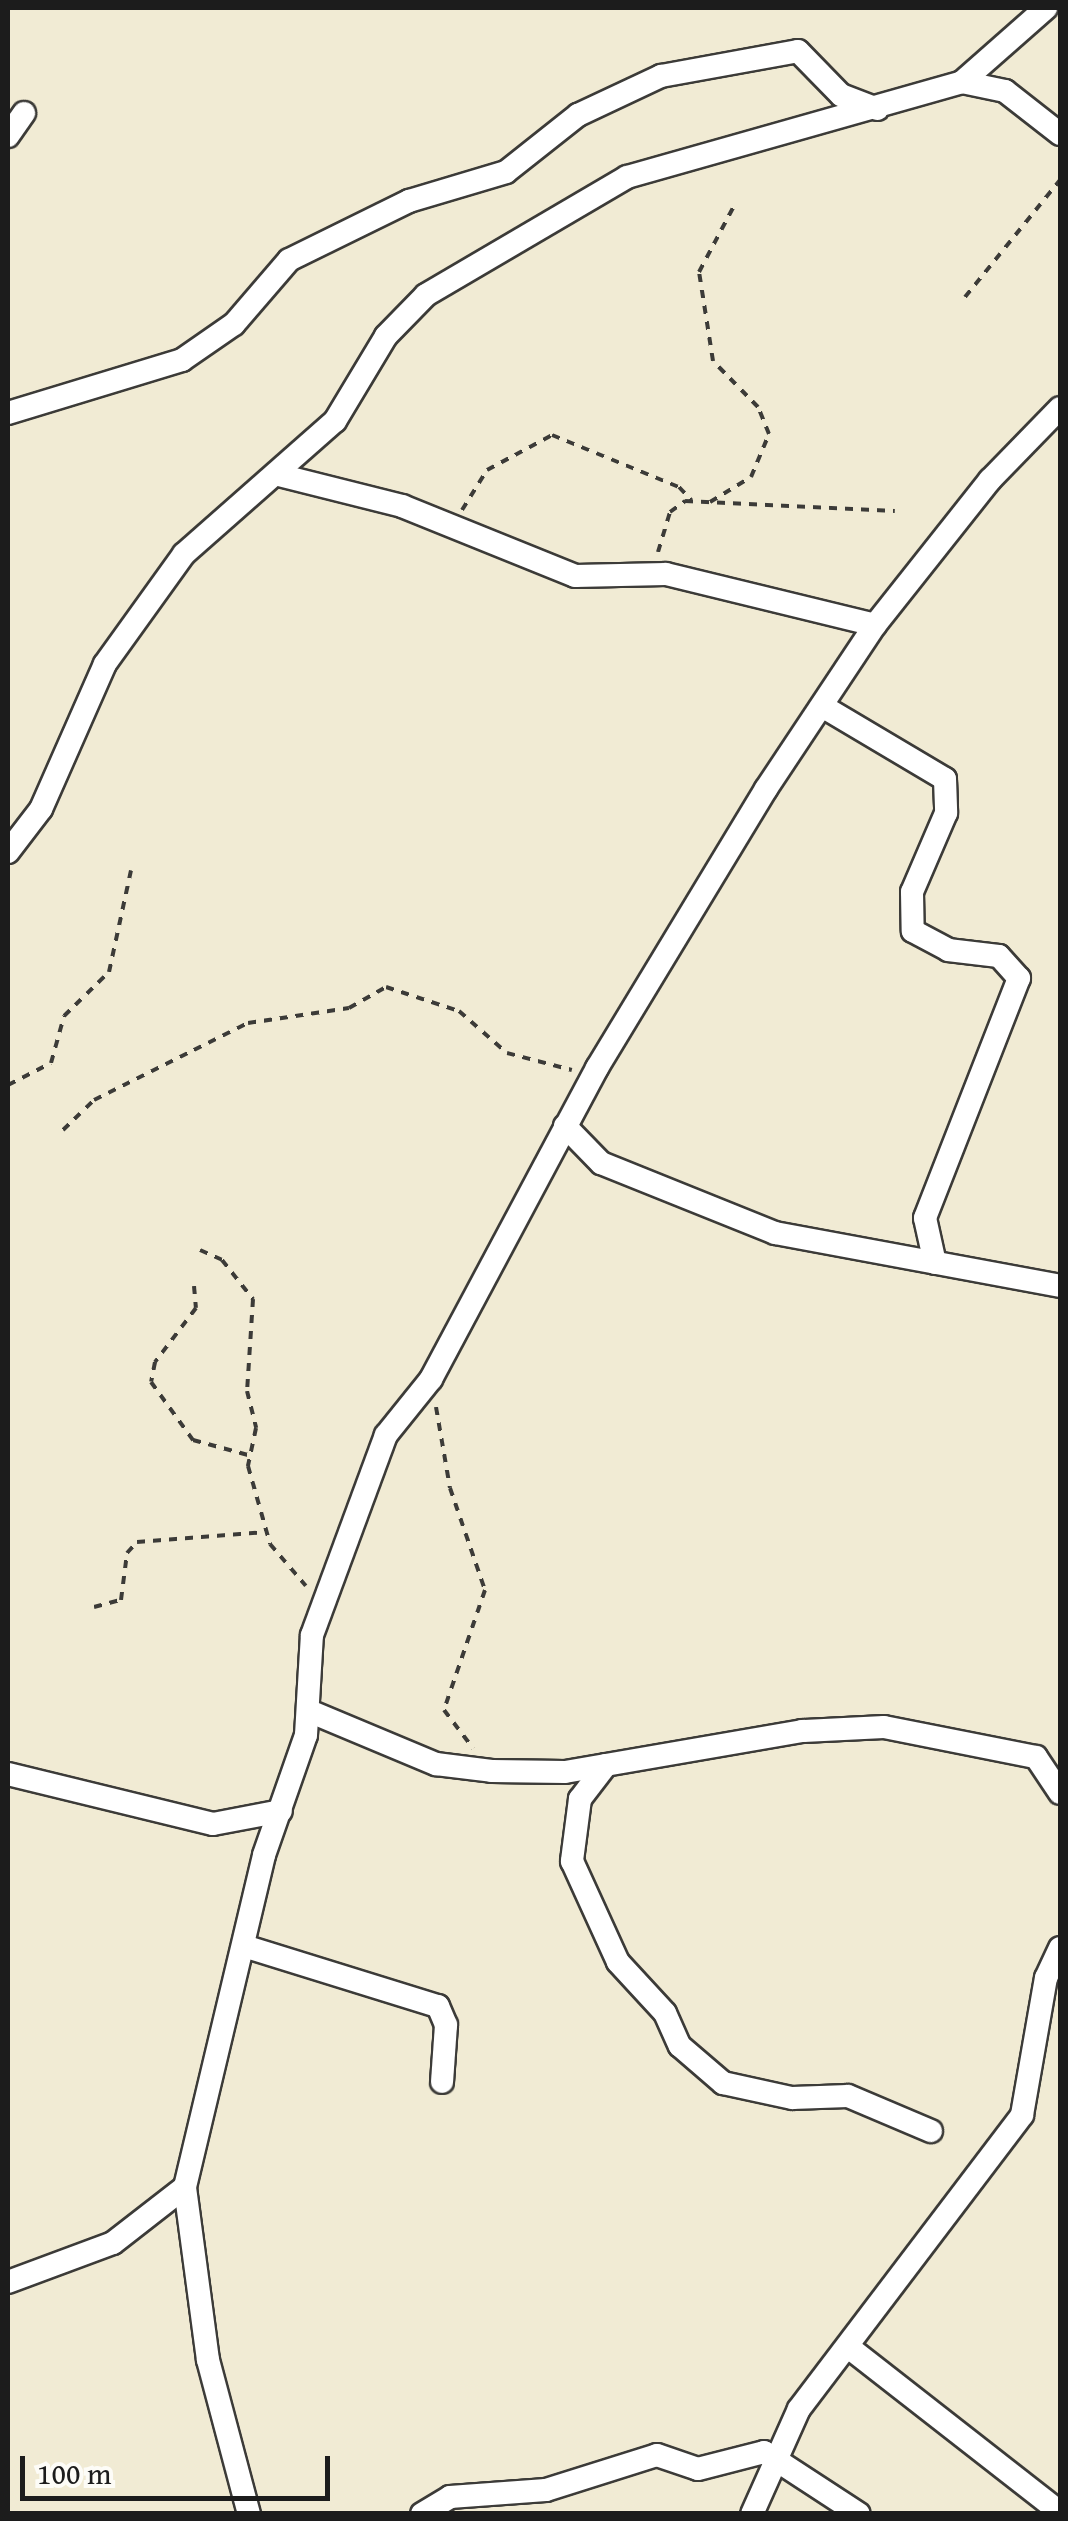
<!DOCTYPE html>
<style>
body{margin:0}
#map{position:relative;width:1068px;height:2521px;overflow:hidden;background:#f1ebd4;font-family:"Gentium Book Plus",serif}
div>[style]{position:absolute}
.path>*{height:4px;margin-top:-2px;transform-origin:0;background:repeating-linear-gradient(90deg,#3c3b38 0 8px,transparent 0 16px)}
.roads{filter:drop-shadow(2px 0 #3c3b38) drop-shadow(-2px 0 #3c3b38) drop-shadow(0 2px #3c3b38) drop-shadow(0 -2px #3c3b38)}
.minor>*{height:22px;margin:-11px;padding:0 11px;transform-origin:11px;border-radius:11px;background:#fff}
span{translate:-50% -50%;white-space:nowrap;text-align:center;line-height:1.15;-webkit-text-stroke:9px #fdfcf7;paint-order:stroke}
.frame{position:absolute;inset:0;border:10px solid #1c1c1c;pointer-events:none}
.scale{position:absolute;left:20px;top:2456px;width:310px;height:45px;box-sizing:border-box;border:5px solid #1c1c1c;border-top:0;padding-left:12px;font-size:30px;line-height:35px;white-space:nowrap;color:#1c1c1c;-webkit-text-stroke:8px #fdfcf7;paint-order:stroke}
</style>
<div id="map">
<div class="path">
<i style="left:965px;top:297px;width:151px;rotate:-50.9deg"></i>
<i style="left:710px;top:502px;width:48px;rotate:-31.4deg"></i>
<i style="left:751px;top:477px;width:47px;rotate:-67.3deg"></i>
<i style="left:769px;top:434px;width:29px;rotate:-112deg"></i>
<i style="left:758px;top:407px;width:64px;rotate:-134.4deg"></i>
<i style="left:713px;top:361px;width:90px;rotate:-98.9deg"></i>
<i style="left:699px;top:272px;width:75px;rotate:-62.1deg"></i>
<i style="left:462px;top:510px;width:47px;rotate:-58deg"></i>
<i style="left:487px;top:470px;width:74px;rotate:-28.3deg"></i>
<i style="left:552px;top:435px;width:137px;rotate:22.3deg"></i>
<i style="left:679px;top:487px;width:18px;rotate:47deg"></i>
<i style="left:658px;top:552px;width:42px;rotate:-73.3deg"></i>
<i style="left:670px;top:512px;width:19px;rotate:-36deg"></i>
<i style="left:685px;top:501px;width:210px;rotate:2.7deg"></i>
<i style="left:8px;top:1085px;width:48px;rotate:-27.1deg"></i>
<i style="left:51px;top:1063px;width:49px;rotate:-74.5deg"></i>
<i style="left:64px;top:1016px;width:63px;rotate:-44.4deg"></i>
<i style="left:109px;top:972px;width:104px;rotate:-77.8deg"></i>
<i style="left:63px;top:1130px;width:43px;rotate:-44.1deg"></i>
<i style="left:94px;top:1100px;width:172px;rotate:-26.6deg"></i>
<i style="left:248px;top:1023px;width:102px;rotate:-8.4deg"></i>
<i style="left:349px;top:1008px;width:43px;rotate:-29.6deg"></i>
<i style="left:386px;top:987px;width:77px;rotate:18.2deg"></i>
<i style="left:459px;top:1011px;width:64px;rotate:41.2deg"></i>
<i style="left:507px;top:1053px;width:67px;rotate:14.7deg"></i>
<i style="left:200px;top:1250px;width:24px;rotate:24deg"></i>
<i style="left:222px;top:1260px;width:50px;rotate:51.5deg"></i>
<i style="left:253px;top:1299px;width:92px;rotate:93.7deg"></i>
<i style="left:247px;top:1391px;width:38px;rotate:76deg"></i>
<i style="left:256px;top:1428px;width:39px;rotate:102deg"></i>
<i style="left:248px;top:1466px;width:81px;rotate:74.2deg"></i>
<i style="left:270px;top:1544px;width:55px;rotate:49.4deg"></i>
<i style="left:194px;top:1286px;width:22px;rotate:85deg"></i>
<i style="left:196px;top:1308px;width:68px;rotate:127.2deg"></i>
<i style="left:155px;top:1362px;width:20px;rotate:101deg"></i>
<i style="left:151px;top:1382px;width:72px;rotate:54.1deg"></i>
<i style="left:193px;top:1440px;width:57px;rotate:15.3deg"></i>
<i style="left:436px;top:1407px;width:82px;rotate:80.2deg"></i>
<i style="left:450px;top:1488px;width:108px;rotate:71.1deg"></i>
<i style="left:485px;top:1590px;width:127px;rotate:108.9deg"></i>
<i style="left:444px;top:1710px;width:48px;rotate:52.7deg"></i>
<i style="left:94px;top:1607px;width:28px;rotate:-15deg"></i>
<i style="left:121px;top:1600px;width:47px;rotate:-82.7deg"></i>
<i style="left:127px;top:1553px;width:15px;rotate:-48deg"></i>
<i style="left:137px;top:1542px;width:130px;rotate:-4.4deg"></i>
</div>
<div class="roads">
<div class="minor">
<i style="left:962px;top:82px;width:44px;rotate:11.8deg"></i>
<i style="left:1005px;top:91px;width:70px;rotate:38deg"></i>
<i style="left:8px;top:136px;width:28px;rotate:-55deg"></i>
<i style="left:8px;top:413px;width:182px;rotate:-16.9deg"></i>
<i style="left:182px;top:360px;width:63px;rotate:-34.7deg"></i>
<i style="left:234px;top:324px;width:84px;rotate:-49.3deg"></i>
<i style="left:289px;top:260px;width:134px;rotate:-26.2deg"></i>
<i style="left:409px;top:201px;width:101px;rotate:-16.6deg"></i>
<i style="left:506px;top:172px;width:92px;rotate:-38.4deg"></i>
<i style="left:578px;top:115px;width:92px;rotate:-25.2deg"></i>
<i style="left:661px;top:76px;width:139px;rotate:-10.3deg"></i>
<i style="left:798px;top:51px;width:62px;rotate:45.7deg"></i>
<i style="left:841px;top:95px;width:39px;rotate:21deg"></i>
<i style="left:279px;top:475px;width:127px;rotate:14.1deg"></i>
<i style="left:402px;top:506px;width:187px;rotate:22deg"></i>
<i style="left:575px;top:576px;width:91px;rotate:-1.3deg"></i>
<i style="left:666px;top:574px;width:215px;rotate:13.7deg"></i>
<i style="left:822px;top:706px;width:143px;rotate:30.7deg"></i>
<i style="left:945px;top:779px;width:34px;rotate:88deg"></i>
<i style="left:946px;top:813px;width:86px;rotate:113.3deg"></i>
<i style="left:912px;top:892px;width:39px;rotate:89deg"></i>
<i style="left:913px;top:931px;width:40px;rotate:28deg"></i>
<i style="left:948px;top:950px;width:51px;rotate:6.7deg"></i>
<i style="left:999px;top:956px;width:30px;rotate:48deg"></i>
<i style="left:1019px;top:978px;width:258px;rotate:111.4deg"></i>
<i style="left:925px;top:1218px;width:46px;rotate:77.5deg"></i>
<i style="left:8px;top:852px;width:54px;rotate:-52.5deg"></i>
<i style="left:41px;top:809px;width:158px;rotate:-66.2deg"></i>
<i style="left:105px;top:664px;width:135px;rotate:-54.3deg"></i>
<i style="left:184px;top:554px;width:201px;rotate:-41.4deg"></i>
<i style="left:335px;top:421px;width:99px;rotate:-59deg"></i>
<i style="left:386px;top:336px;width:57px;rotate:-45.7deg"></i>
<i style="left:426px;top:295px;width:233px;rotate:-30.4deg"></i>
<i style="left:627px;top:177px;width:348px;rotate:-15.8deg"></i>
<i style="left:962px;top:82px;width:112px;rotate:-41.4deg"></i>
<i style="left:565px;top:1126px;width:52px;rotate:45.8deg"></i>
<i style="left:601px;top:1163px;width:188px;rotate:21.9deg"></i>
<i style="left:775px;top:1233px;width:290px;rotate:10.5deg"></i>
<i style="left:309px;top:1711px;width:138px;rotate:22.7deg"></i>
<i style="left:436px;top:1764px;width:56px;rotate:7.1deg"></i>
<i style="left:492px;top:1771px;width:73px;rotate:0.8deg"></i>
<i style="left:565px;top:1772px;width:241px;rotate:-9.8deg"></i>
<i style="left:802px;top:1731px;width:82px;rotate:-2.8deg"></i>
<i style="left:884px;top:1727px;width:155px;rotate:11.2deg"></i>
<i style="left:1036px;top:1757px;width:43px;rotate:56.3deg"></i>
<i style="left:606px;top:1765px;width:43px;rotate:127.4deg"></i>
<i style="left:580px;top:1799px;width:63px;rotate:97.4deg"></i>
<i style="left:572px;top:1861px;width:111px;rotate:65.5deg"></i>
<i style="left:618px;top:1962px;width:69px;rotate:47.3deg"></i>
<i style="left:665px;top:2013px;width:36px;rotate:66deg"></i>
<i style="left:680px;top:2046px;width:57px;rotate:40.7deg"></i>
<i style="left:723px;top:2083px;width:71px;rotate:12.3deg"></i>
<i style="left:792px;top:2098px;width:56px;rotate:-2deg"></i>
<i style="left:848px;top:2096px;width:90px;rotate:22.9deg"></i>
<i style="left:8px;top:1774px;width:211px;rotate:13.7deg"></i>
<i style="left:213px;top:1824px;width:69px;rotate:-10.8deg"></i>
<i style="left:247px;top:1947px;width:200px;rotate:17.2deg"></i>
<i style="left:438px;top:2006px;width:21px;rotate:67deg"></i>
<i style="left:446px;top:2025px;width:57px;rotate:94deg"></i>
<i style="left:8px;top:2282px;width:112px;rotate:-20.4deg"></i>
<i style="left:113px;top:2243px;width:91px;rotate:-37.9deg"></i>
<i style="left:851px;top:2349px;width:265px;rotate:38deg"></i>
<i style="left:249px;top:2514px;width:159px;rotate:-104.9deg"></i>
<i style="left:208px;top:2360px;width:175px;rotate:-97.6deg"></i>
<i style="left:185px;top:2187px;width:341px;rotate:-76.6deg"></i>
<i style="left:264px;top:1855px;width:127px;rotate:-70.7deg"></i>
<i style="left:306px;top:1735px;width:100px;rotate:-86.6deg"></i>
<i style="left:312px;top:1635px;width:213px;rotate:-69.7deg"></i>
<i style="left:386px;top:1435px;width:72px;rotate:-51.2deg"></i>
<i style="left:431px;top:1379px;width:353px;rotate:-61.9deg"></i>
<i style="left:597px;top:1068px;width:326px;rotate:-58.8deg"></i>
<i style="left:766px;top:789px;width:197px;rotate:-56.4deg"></i>
<i style="left:875px;top:625px;width:185px;rotate:-51.6deg"></i>
<i style="left:990px;top:480px;width:100px;rotate:-45.8deg"></i>
<i style="left:422px;top:2514px;width:33px;rotate:-31deg"></i>
<i style="left:450px;top:2497px;width:96px;rotate:-4.2deg"></i>
<i style="left:546px;top:2490px;width:116px;rotate:-17.5deg"></i>
<i style="left:657px;top:2455px;width:43px;rotate:18.9deg"></i>
<i style="left:698px;top:2469px;width:68px;rotate:-14.4deg"></i>
<i style="left:764px;top:2452px;width:113px;rotate:33.1deg"></i>
<i style="left:752px;top:2514px;width:115px;rotate:-65.9deg"></i>
<i style="left:799px;top:2409px;width:369px;rotate:-52.8deg"></i>
<i style="left:1022px;top:2115px;width:139px;rotate:-80.1deg"></i>
<i style="left:1046px;top:1978px;width:33px;rotate:-65deg"></i>
</div>
</div>
<div class="frame"></div>
<div class="scale">100 m</div>
</div>
